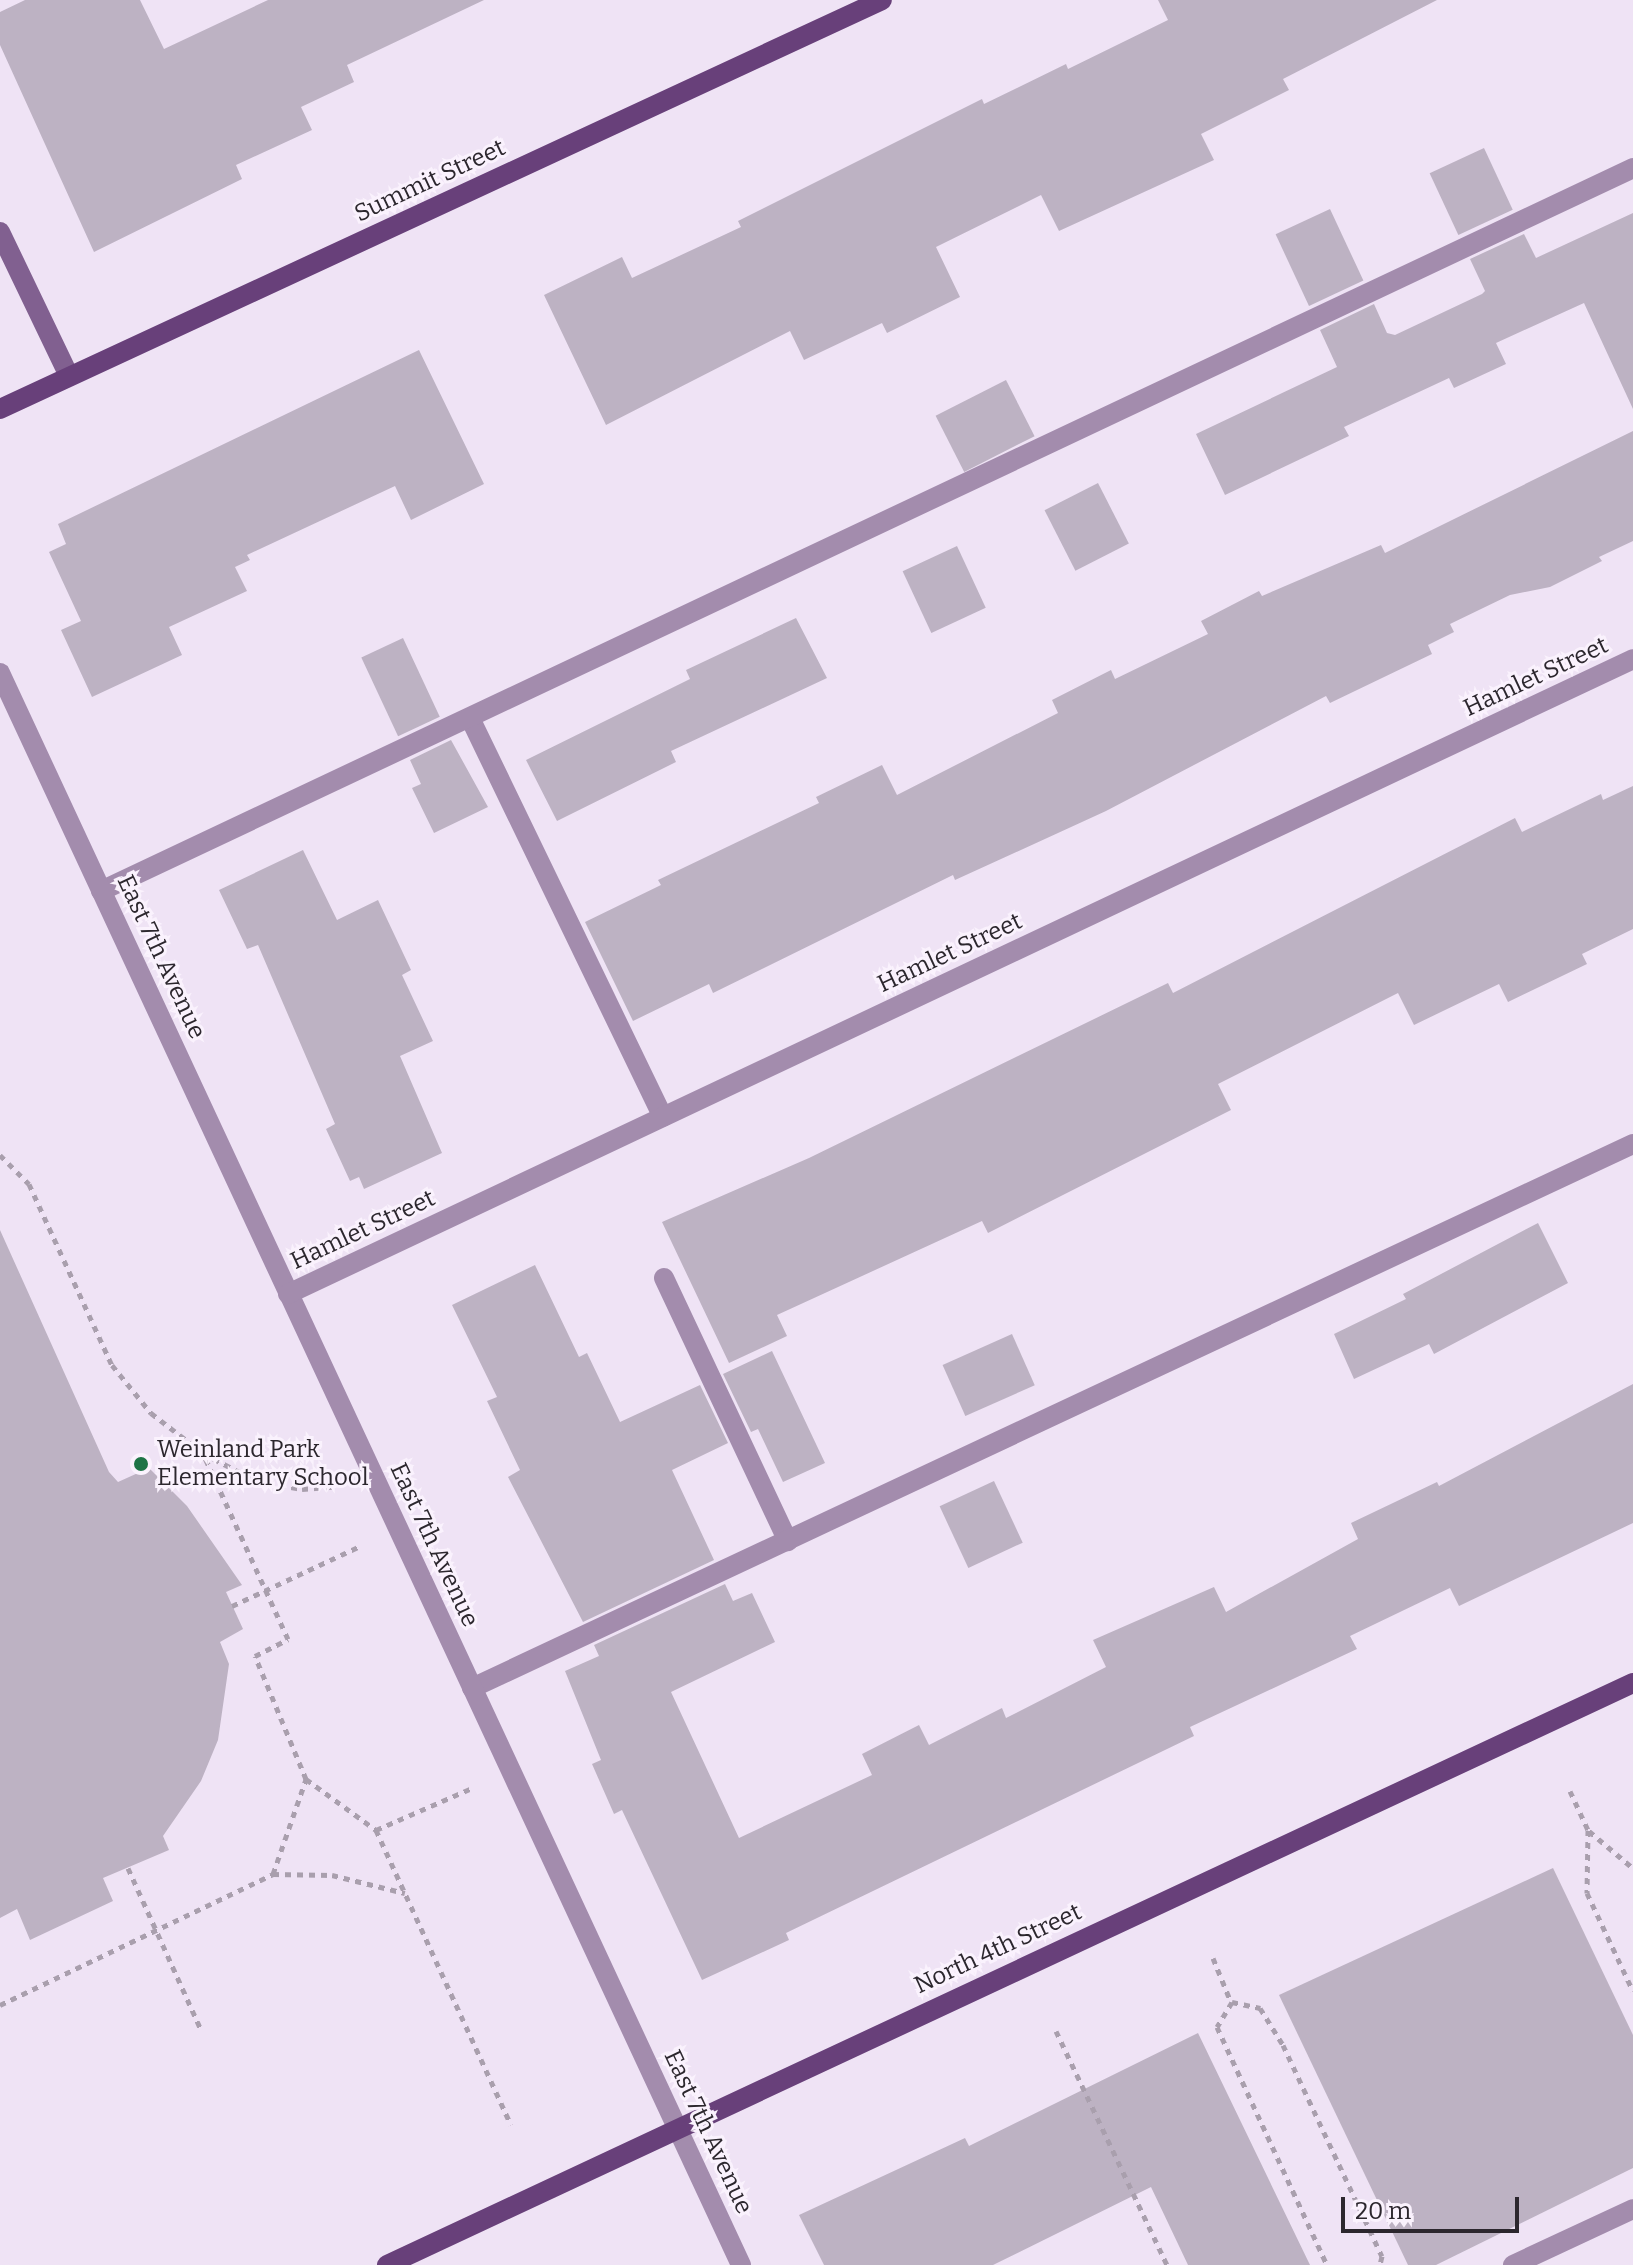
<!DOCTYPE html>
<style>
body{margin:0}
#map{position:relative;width:1633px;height:2265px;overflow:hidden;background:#efe3f5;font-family:Bitter,serif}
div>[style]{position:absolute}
.building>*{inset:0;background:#bdb2c3;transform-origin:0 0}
.path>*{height:5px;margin-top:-2.5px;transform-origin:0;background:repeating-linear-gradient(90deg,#a99fad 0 6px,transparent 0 12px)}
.lane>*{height:20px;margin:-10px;padding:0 10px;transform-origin:10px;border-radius:10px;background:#a38cad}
.street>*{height:20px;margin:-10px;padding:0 10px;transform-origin:10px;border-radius:10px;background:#a38cad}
.secondary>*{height:20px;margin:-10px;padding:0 10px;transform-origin:10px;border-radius:10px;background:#816090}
.primary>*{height:20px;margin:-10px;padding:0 10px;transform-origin:10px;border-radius:10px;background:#68407a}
.dots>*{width:22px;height:22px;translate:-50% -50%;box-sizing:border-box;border:4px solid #faf2fd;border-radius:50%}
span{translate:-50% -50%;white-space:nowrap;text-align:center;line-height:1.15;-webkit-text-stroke:6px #faf2fd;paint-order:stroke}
.street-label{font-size:24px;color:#2c272e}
.poi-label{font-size:24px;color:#2c272e}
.left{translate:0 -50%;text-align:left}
.scale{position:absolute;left:1341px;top:2197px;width:178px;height:36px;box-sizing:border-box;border:4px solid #2c272e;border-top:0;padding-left:10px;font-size:24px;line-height:28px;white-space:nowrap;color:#2c272e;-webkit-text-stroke:6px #faf2fd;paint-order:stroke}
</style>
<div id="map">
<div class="building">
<i style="clip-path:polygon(25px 0,140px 0,164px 49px,268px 0,484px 0,347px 65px,354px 82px,301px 107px,312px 130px,236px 165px,242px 179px,94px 252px,0 45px,0 12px)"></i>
<i style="clip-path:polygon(1158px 0,1437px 0,1283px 79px,1289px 90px,1201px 134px,1214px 160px,1059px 231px,1041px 195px,936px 247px,960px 297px,887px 333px,882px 323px,804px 360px,790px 331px,606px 425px,544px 295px,622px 257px,632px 278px,741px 227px,738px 221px,982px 99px,984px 104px,1066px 64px,1068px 69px,1168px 20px)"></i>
<i style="left:1484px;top:148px;width:68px;height:60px;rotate:65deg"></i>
<i style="left:1330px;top:209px;width:79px;height:60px;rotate:65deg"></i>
<i style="clip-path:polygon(1633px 213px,1633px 409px,1584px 303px,1496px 343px,1506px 364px,1454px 388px,1449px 378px,1344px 427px,1349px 436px,1225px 495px,1196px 434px,1337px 367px,1320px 330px,1374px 304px,1387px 333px,1395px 335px,1482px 294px,1485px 291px,1470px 259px,1524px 234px,1536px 258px)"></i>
<i style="clip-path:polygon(419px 350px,484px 484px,411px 520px,395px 486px,247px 555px,250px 560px,235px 567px,247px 591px,169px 627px,182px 655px,92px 697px,61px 630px,81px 621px,49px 552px,66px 544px,58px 524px)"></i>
<i style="left:1006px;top:380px;width:63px;height:79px;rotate:63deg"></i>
<i style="clip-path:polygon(1633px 431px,1633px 541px,1599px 557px,1602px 561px,1550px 587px,1510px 595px,1450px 624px,1454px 632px,1428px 645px,1432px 654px,1330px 703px,1326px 696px,1106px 811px,955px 880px,953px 875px,713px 993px,709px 984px,633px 1021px,585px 922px,661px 885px,658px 880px,819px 803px,816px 797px,882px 765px,897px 795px,1058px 713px,1052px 700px,1111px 670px,1115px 679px,1208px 634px,1201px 621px,1259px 591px,1262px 596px,1381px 545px,1385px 553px)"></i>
<i style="left:1098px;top:483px;width:68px;height:60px;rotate:63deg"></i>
<i style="left:957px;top:546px;width:68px;height:60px;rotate:65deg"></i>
<i style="clip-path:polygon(796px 618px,827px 678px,671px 751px,676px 762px,557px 821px,526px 760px,690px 679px,686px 670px)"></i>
<i style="left:403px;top:638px;width:87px;height:46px;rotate:65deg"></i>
<i style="clip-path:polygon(451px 740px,488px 807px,434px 833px,412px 788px,421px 784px,410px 760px)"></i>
<i style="clip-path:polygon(1633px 786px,1633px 929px,1582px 954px,1587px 964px,1508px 1002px,1499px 984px,1414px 1025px,1398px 993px,1218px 1084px,1231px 1110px,988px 1233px,982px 1221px,777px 1315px,787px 1336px,729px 1363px,662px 1222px,809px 1158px,1168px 983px,1173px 993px,1515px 818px,1522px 832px,1601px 794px,1603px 800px)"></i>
<i style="clip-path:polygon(303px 850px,337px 920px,378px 900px,411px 970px,402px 975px,433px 1041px,400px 1056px,442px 1153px,364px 1189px,359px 1177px,350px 1181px,326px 1129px,335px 1124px,258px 945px,247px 949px,219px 890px)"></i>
<i style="clip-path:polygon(1538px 1223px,1568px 1283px,1434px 1354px,1429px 1344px,1354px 1379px,1334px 1334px,1406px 1299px,1403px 1294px)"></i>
<i style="clip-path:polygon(0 1230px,109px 1472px,118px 1482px,149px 1468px,187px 1506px,242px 1585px,226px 1592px,243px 1629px,220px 1642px,229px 1664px,218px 1740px,201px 1781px,163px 1836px,169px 1850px,103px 1878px,113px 1901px,30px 1940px,17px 1909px,0 1918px)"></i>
<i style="clip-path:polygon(535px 1265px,579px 1357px,587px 1353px,620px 1422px,700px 1385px,728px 1443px,672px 1470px,714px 1560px,583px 1622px,508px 1477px,520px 1470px,487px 1401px,497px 1397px,452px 1305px)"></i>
<i style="left:1012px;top:1334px;width:56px;height:76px;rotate:66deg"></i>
<i style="clip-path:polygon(772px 1351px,825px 1463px,783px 1482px,758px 1429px,751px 1432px,723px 1374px)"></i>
<i style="clip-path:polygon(1633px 1384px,1633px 1523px,1459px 1606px,1450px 1588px,1350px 1636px,1357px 1649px,1190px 1727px,1194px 1736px,786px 1933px,789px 1940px,702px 1980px,622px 1810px,614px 1814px,592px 1764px,601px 1760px,565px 1671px,599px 1656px,594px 1645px,725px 1584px,733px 1601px,752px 1593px,775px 1642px,671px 1692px,739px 1838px,872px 1775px,862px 1754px,919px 1725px,929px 1745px,1002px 1708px,1006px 1718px,1106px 1667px,1093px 1640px,1214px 1587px,1226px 1612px,1358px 1539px,1351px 1523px,1437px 1482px,1439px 1486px)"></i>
<i style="left:994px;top:1481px;width:68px;height:60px;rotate:65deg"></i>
<i style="clip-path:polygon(1553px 1868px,1633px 2035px,1633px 2168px,1436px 2265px,1408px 2265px,1279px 1995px)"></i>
<i style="clip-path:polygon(1198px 2033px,1310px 2265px,1188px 2265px,1151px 2187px,993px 2265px,824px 2265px,799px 2215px,965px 2138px,969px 2146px)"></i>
</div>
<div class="path">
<i style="left:0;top:1155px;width:41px;rotate:45deg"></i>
<i style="left:29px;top:1184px;width:199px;rotate:65.4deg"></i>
<i style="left:112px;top:1365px;width:62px;rotate:50.9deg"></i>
<i style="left:151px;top:1413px;width:66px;rotate:37.6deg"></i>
<i style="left:203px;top:1453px;width:60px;rotate:27.8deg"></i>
<i style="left:256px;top:1481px;width:47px;rotate:9.9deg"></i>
<i style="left:302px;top:1489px;width:31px;rotate:-4deg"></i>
<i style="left:232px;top:1606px;width:141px;rotate:-25.1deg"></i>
<i style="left:306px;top:1779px;width:87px;rotate:36.1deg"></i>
<i style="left:376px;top:1830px;width:324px;rotate:65.4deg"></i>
<i style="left:1570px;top:1791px;width:43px;rotate:65.2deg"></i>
<i style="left:1588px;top:1830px;width:63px;rotate:90.9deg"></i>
<i style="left:1587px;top:1893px;width:108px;rotate:64.9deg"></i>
<i style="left:376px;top:1830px;width:103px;rotate:-23.6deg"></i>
<i style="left:1589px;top:1831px;width:57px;rotate:40.1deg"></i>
<i style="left:128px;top:1868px;width:178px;rotate:65.7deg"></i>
<i style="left:273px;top:1874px;width:59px;rotate:1deg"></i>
<i style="left:332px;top:1875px;width:75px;rotate:13.9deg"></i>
<i style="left:1213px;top:1958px;width:48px;rotate:67.8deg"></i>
<i style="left:1232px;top:2002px;width:29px;rotate:12deg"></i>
<i style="left:1260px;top:2008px;width:44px;rotate:58.1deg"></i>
<i style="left:1283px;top:2045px;width:233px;rotate:64.9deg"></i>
<i style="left:1382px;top:2256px;width:9px;rotate:103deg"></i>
<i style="left:1232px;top:2002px;width:29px;rotate:121deg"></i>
<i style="left:1217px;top:2027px;width:262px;rotate:65.2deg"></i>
<i style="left:0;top:2005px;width:303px;rotate:-25.6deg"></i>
<i style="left:273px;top:1874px;width:101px;rotate:-70.8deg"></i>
<i style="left:306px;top:1779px;width:133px;rotate:-112.5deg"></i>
<i style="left:255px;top:1656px;width:37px;rotate:-27deg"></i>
<i style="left:288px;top:1639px;width:205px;rotate:-114.6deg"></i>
<i style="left:1056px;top:2031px;width:259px;rotate:64.6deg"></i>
</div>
<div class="lane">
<i style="left:470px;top:718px;width:443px;rotate:64.2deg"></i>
<i style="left:101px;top:891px;width:1694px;rotate:-25.26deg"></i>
<i style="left:664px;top:1278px;width:291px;rotate:64.8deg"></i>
<i style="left:472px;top:1688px;width:1282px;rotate:-25.11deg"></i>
<i style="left:1513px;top:2265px;width:132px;rotate:-25deg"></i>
</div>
<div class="street">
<i style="left:0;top:673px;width:1756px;rotate:65.04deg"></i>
<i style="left:288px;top:1294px;width:1487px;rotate:-25.27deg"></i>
</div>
<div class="secondary">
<i style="left:0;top:232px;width:160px;rotate:64.4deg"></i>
</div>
<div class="primary">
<i style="left:0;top:409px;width:972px;rotate:-24.88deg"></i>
<i style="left:387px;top:2265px;width:1375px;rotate:-25.04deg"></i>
</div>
<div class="dots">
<i style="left:141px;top:1464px;background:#1e7446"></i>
</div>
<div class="street-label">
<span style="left:430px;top:181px;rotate:-25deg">Summit Street</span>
<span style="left:1536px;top:677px;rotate:-25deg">Hamlet Street</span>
<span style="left:950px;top:953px;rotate:-25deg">Hamlet Street</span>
<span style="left:161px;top:957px;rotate:65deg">East 7th Avenue</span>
<span style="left:363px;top:1230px;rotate:-25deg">Hamlet Street</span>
<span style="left:434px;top:1545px;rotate:65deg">East 7th Avenue</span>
<span style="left:998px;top:1949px;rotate:-25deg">North 4th Street</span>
<span style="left:708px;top:2132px;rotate:65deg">East 7th Avenue</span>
</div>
<div class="poi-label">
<span class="left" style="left:157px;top:1464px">Weinland Park<br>Elementary School</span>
</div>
<div class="scale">20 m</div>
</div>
